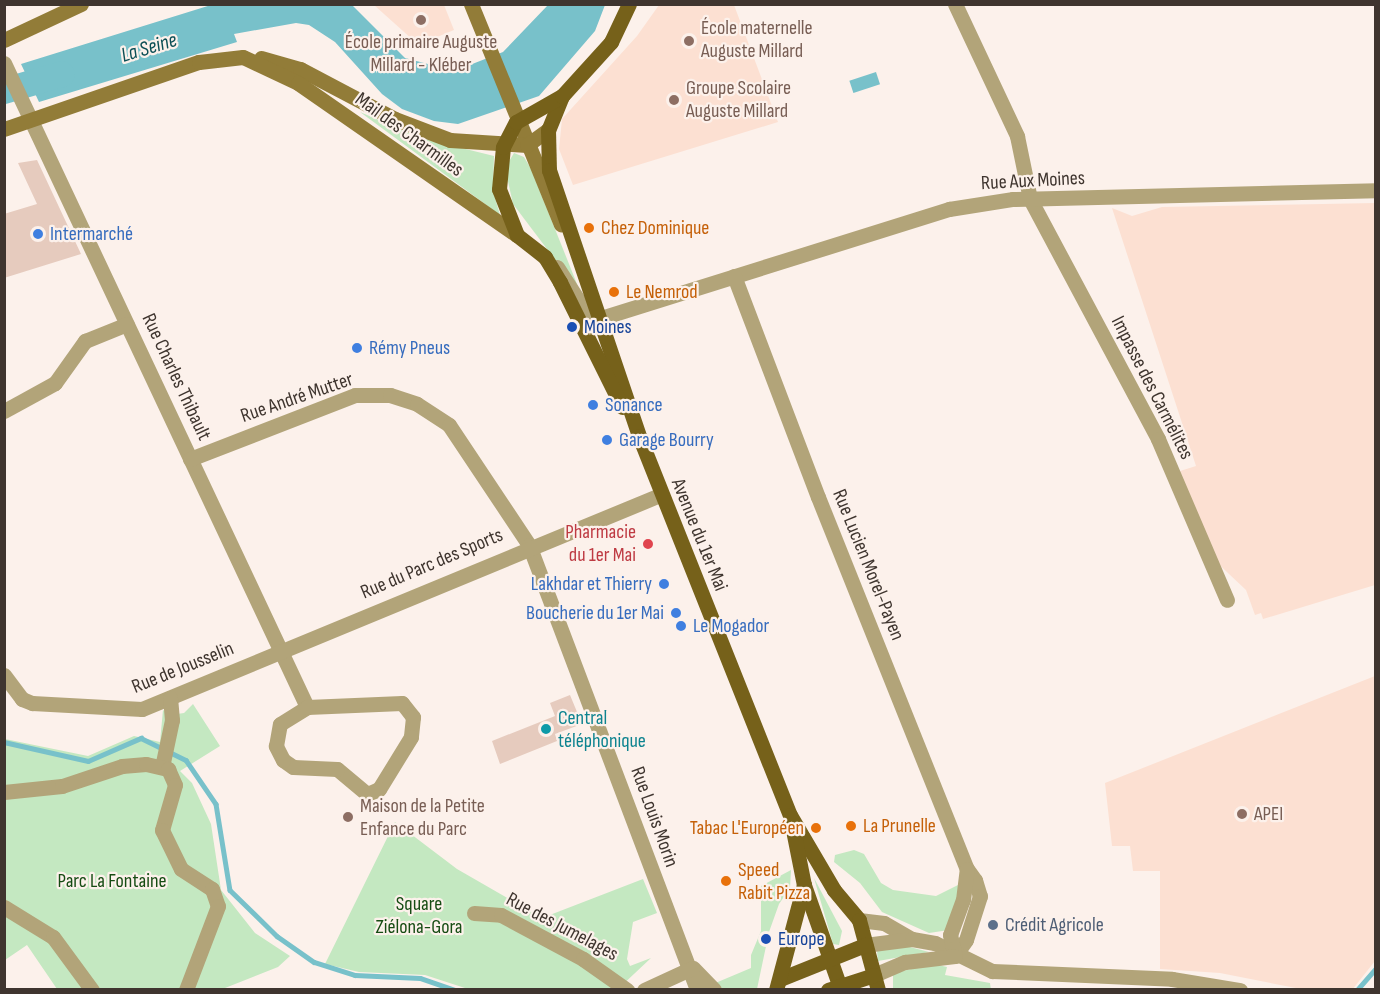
<!DOCTYPE html>
<meta charset="utf-8">
<style>
body{margin:0}
#map{position:relative;width:1380px;height:994px;overflow:hidden;background:#fcf1eb;font-family:"Sofia Sans Condensed",sans-serif}
div>[style]{position:absolute}
.built>*{inset:0;background:#fce0d2}
.green>*{inset:0;background:#c4e8c1}
.water>*{inset:0;background:#78c1ca;transform-origin:0 0}
.stream>*{height:4.5px;margin:-2.25px;padding:0 2.25px;transform-origin:2.25px;border-radius:2.25px;background:#78c1ca}
.river>*{height:26px;margin:-13px;padding:0 13px;transform-origin:13px;border-radius:13px;background:#78c1ca}
.building>*{inset:0;background:#e6cbbe}
.street>*{height:15px;margin:-7.5px;padding:0 7.5px;transform-origin:7.5px;border-radius:7.5px;background:#b2a479}
.secondary>*{height:15px;margin:-7.5px;padding:0 7.5px;transform-origin:7.5px;border-radius:7.5px;background:#927c38}
.primary>*{height:15px;margin:-7.5px;padding:0 7.5px;transform-origin:7.5px;border-radius:7.5px;background:#76611a}
.dots>*{width:16px;height:16px;translate:-50% -50%;box-sizing:border-box;border:3px solid #fcf1eb;border-radius:50%}
span{translate:-50% -50%;white-space:nowrap;text-align:center;line-height:1.15;-webkit-text-stroke:4.5px #fcf1eb;paint-order:stroke}
.education-label{font-size:20px;color:#785e54}
.left{translate:0 -50%;text-align:left}
.street-label{font-size:20px;color:#3f352f}
.food-label{font-size:20px;color:#c56008}
.right{translate:-100% -50%;text-align:right}
.shop-label{font-size:20px;color:#366cbe}
.transit-label{font-size:20px;color:#164399}
.health-label{font-size:20px;color:#be3a42}
.culture-label{font-size:20px;color:#0d838f}
.park-label{font-size:20px;color:#164c13}
.service-label{font-size:20px;color:#4e5e75}
.water-label{font-size:21px;color:#0b4e55;font-style:italic}
.frame{position:absolute;inset:0;border:6px solid #3f352f;pointer-events:none}
</style>
<div id="map">
<div class="built">
<i style="clip-path:polygon(374px 5px,444px 5px,454px 30px,425px 42px,413px 40px)"></i>
<i style="clip-path:polygon(659px 5px,734px 5px,778px 122px,573px 185px,559px 149px,562px 119px,637px 36px)"></i>
<i style="clip-path:polygon(1375px 203px,1375px 585px,1263px 619px,1261px 613px,1255px 615px,1246px 590px,1211px 557px,1180px 471px,1196px 466px,1112px 208px,1132px 216px,1162px 207px)"></i>
<i style="clip-path:polygon(1375px 676px,1375px 961px,1352px 990px,1301px 989px,1220px 973px,1160px 969px,1160px 871px,1133px 871px,1130px 846px,1112px 846px,1105px 783px)"></i>
</div>
<div class="green">
<i style="clip-path:polygon(360px 112px,421px 138px,494px 156px,493px 191px,500px 215px)"></i>
<i style="clip-path:polygon(514px 153px,524px 157px,531px 169px,581px 294px,513px 204px,507px 177px,508px 163px)"></i>
<i style="clip-path:polygon(193px 704px,220px 746px,180px 771px,192px 783px,211px 824px,221px 890px,255px 933px,290px 956px,278px 967px,220px 990px,57px 989px,27px 945px,5px 960px,5px 739px,88px 756px,134px 736px,160px 742px,163px 710px,170px 715px,184px 713px)"></i>
<i style="clip-path:polygon(395px 822px,457px 869px,542px 918px,643px 879px,657px 913px,633px 922px,627px 959px,630px 966px,651px 958px,618px 989px,468px 989px,425px 975px,359px 972px,325px 964px)"></i>
<i style="clip-path:polygon(854px 850px,864px 854px,881px 883px,893px 890px,936px 896px,962px 883px,949px 930px,929px 933px,882px 912px,860px 883px,834px 862px,835px 855px)"></i>
<i style="clip-path:polygon(791px 870px,790px 888px,779px 904px,769px 932px,757px 989px,721px 989px,713px 984px,751px 968px,751px 955px,761px 931px,761px 886px)"></i>
<i style="clip-path:polygon(814px 878px,842px 931px,839px 945px,833px 944px)"></i>
<i style="clip-path:polygon(896px 947px,910px 947px,929px 952px,878px 961px,877px 951px)"></i>
<i style="clip-path:polygon(934px 964px,947px 967px,945px 975px,990px 983px,991px 990px,893px 989px,893px 973px)"></i>
</div>
<div class="water">
<i style="clip-path:polygon(351px 4px,405px 58px,447px 69px,462px 68px,503px 52px,548px 5px,605px 5px,595px 31px,539px 96px,458px 124px,434px 121px,402px 109px,382px 94px,335px 42px,309px 25px,296px 23px,234px 34px,237px 42px,39px 102px,21px 64px,211px 5px)"></i>
<i style="left:876px;top:72px;width:13px;height:28px;rotate:72deg"></i>
</div>
<div class="stream">
<i style="left:4px;top:742px;width:86px;rotate:12.7deg"></i>
<i style="left:88px;top:761px;width:58px;rotate:-23.5deg"></i>
<i style="left:141px;top:738px;width:50px;rotate:26.1deg"></i>
<i style="left:186px;top:760px;width:53px;rotate:55.7deg"></i>
<i style="left:216px;top:804px;width:87px;rotate:80.8deg"></i>
<i style="left:230px;top:890px;width:66px;rotate:44.4deg"></i>
<i style="left:277px;top:936px;width:45px;rotate:35.1deg"></i>
<i style="left:314px;top:962px;width:43px;rotate:17.6deg"></i>
<i style="left:355px;top:975px;width:65px;rotate:2.6deg"></i>
<i style="left:420px;top:978px;width:37px;rotate:19deg"></i>
<i style="left:1357px;top:990px;width:29px;rotate:-49deg"></i>
</div>
<div class="river">
<i style="left:4px;top:91px;width:60px;rotate:-16.3deg"></i>
</div>
<div class="building">
<i style="clip-path:polygon(37px 160px,81px 254px,4px 278px,4px 214px,37px 204px,18px 163px)"></i>
<i style="clip-path:polygon(570px 695px,582px 724px,555px 734px,557px 741px,500px 764px,492px 741px,555px 716px,550px 703px)"></i>
</div>
<div class="street">
<i style="left:955px;top:4px;width:146px;rotate:64.8deg"></i>
<i style="left:1017px;top:136px;width:64px;rotate:78.3deg"></i>
<i style="left:1030px;top:199px;width:272px;rotate:61.9deg"></i>
<i style="left:1158px;top:439px;width:175px;rotate:66.8deg"></i>
<i style="left:4px;top:63px;width:712px;rotate:64.8deg"></i>
<i style="left:557px;top:267px;width:46px;rotate:57.3deg"></i>
<i style="left:582px;top:306px;width:22px;rotate:32deg"></i>
<i style="left:601px;top:318px;width:365px;rotate:-17.4deg"></i>
<i style="left:949px;top:209px;width:65px;rotate:-8.9deg"></i>
<i style="left:1013px;top:199px;width:363px;rotate:-1.4deg"></i>
<i style="left:734px;top:276px;width:236px;rotate:69.2deg"></i>
<i style="left:818px;top:497px;width:401px;rotate:68.2deg"></i>
<i style="left:967px;top:869px;width:14px;rotate:54deg"></i>
<i style="left:975px;top:880px;width:17px;rotate:73deg"></i>
<i style="left:980px;top:896px;width:46px;rotate:107.7deg"></i>
<i style="left:966px;top:940px;width:19px;rotate:125deg"></i>
<i style="left:4px;top:411px;width:58px;rotate:-28.8deg"></i>
<i style="left:55px;top:383px;width:52px;rotate:-54.5deg"></i>
<i style="left:85px;top:341px;width:45px;rotate:-22deg"></i>
<i style="left:190px;top:459px;width:177px;rotate:-21.2deg"></i>
<i style="left:355px;top:395px;width:35px"></i>
<i style="left:390px;top:395px;width:28px;rotate:18deg"></i>
<i style="left:417px;top:404px;width:38px;rotate:33deg"></i>
<i style="left:449px;top:425px;width:144px;rotate:56.3deg"></i>
<i style="left:529px;top:545px;width:476px;rotate:69.3deg"></i>
<i style="left:4px;top:675px;width:30px;rotate:53deg"></i>
<i style="left:22px;top:699px;width:11px;rotate:22deg"></i>
<i style="left:32px;top:703px;width:110px;rotate:3.1deg"></i>
<i style="left:142px;top:709px;width:560px;rotate:-22.45deg"></i>
<i style="left:402px;top:703px;width:18px;rotate:52deg"></i>
<i style="left:413px;top:717px;width:20px;rotate:96deg"></i>
<i style="left:411px;top:737px;width:61px;rotate:121.6deg"></i>
<i style="left:379px;top:789px;width:13px;rotate:157deg"></i>
<i style="left:367px;top:794px;width:39px;rotate:-140deg"></i>
<i style="left:337px;top:769px;width:44px;rotate:-177.4deg"></i>
<i style="left:293px;top:767px;width:12px;rotate:-145deg"></i>
<i style="left:283px;top:760px;width:16px;rotate:-117deg"></i>
<i style="left:276px;top:746px;width:22px;rotate:-80deg"></i>
<i style="left:280px;top:724px;width:32px;rotate:-32deg"></i>
<i style="left:307px;top:707px;width:95px;rotate:-2.4deg"></i>
<i style="left:162px;top:767px;width:48px;rotate:-78deg"></i>
<i style="left:172px;top:720px;width:22px;rotate:-95deg"></i>
<i style="left:4px;top:792px;width:58px;rotate:-5.9deg"></i>
<i style="left:62px;top:786px;width:63px;rotate:-18.4deg"></i>
<i style="left:122px;top:766px;width:24px;rotate:-5deg"></i>
<i style="left:146px;top:764px;width:23px;rotate:13deg"></i>
<i style="left:168px;top:769px;width:17px;rotate:66deg"></i>
<i style="left:175px;top:785px;width:47px;rotate:106.1deg"></i>
<i style="left:162px;top:830px;width:43px;rotate:64deg"></i>
<i style="left:181px;top:869px;width:37px;rotate:33deg"></i>
<i style="left:212px;top:889px;width:18px;rotate:71deg"></i>
<i style="left:218px;top:906px;width:90px;rotate:110.9deg"></i>
<i style="left:4px;top:907px;width:57px;rotate:31.5deg"></i>
<i style="left:53px;top:937px;width:66px;rotate:53.7deg"></i>
<i style="left:474px;top:913px;width:27px;rotate:4deg"></i>
<i style="left:501px;top:915px;width:93px;rotate:28.2deg"></i>
<i style="left:583px;top:959px;width:54px;rotate:35.2deg"></i>
<i style="left:859px;top:920px;width:25px;rotate:7deg"></i>
<i style="left:884px;top:923px;width:32px;rotate:30deg"></i>
<i style="left:865px;top:945px;width:47px;rotate:-7.3deg"></i>
<i style="left:912px;top:939px;width:23px;rotate:10deg"></i>
<i style="left:935px;top:943px;width:64px;rotate:26.2deg"></i>
<i style="left:992px;top:971px;width:180px;rotate:2.5deg"></i>
<i style="left:1172px;top:979px;width:69px;rotate:9.2deg"></i>
<i style="left:955px;top:956px;width:22px;rotate:-103deg"></i>
<i style="left:950px;top:935px;width:37px;rotate:-70deg"></i>
<i style="left:963px;top:900px;width:31px;rotate:-83deg"></i>
<i style="left:693px;top:968px;width:30px;rotate:46deg"></i>
<i style="left:874px;top:975px;width:34px;rotate:-23deg"></i>
<i style="left:905px;top:962px;width:50px;rotate:-6.8deg"></i>
<i style="left:644px;top:990px;width:53px;rotate:-24.6deg"></i>
</div>
<div class="secondary">
<i style="left:471px;top:4px;width:238px;rotate:67.8deg"></i>
<i style="left:4px;top:40px;width:85px;rotate:-25.1deg"></i>
<i style="left:261px;top:58px;width:41px;rotate:15.8deg"></i>
<i style="left:300px;top:69px;width:107px;rotate:27.8deg"></i>
<i style="left:395px;top:119px;width:59px;rotate:20.9deg"></i>
<i style="left:450px;top:140px;width:77px;rotate:3.7deg"></i>
<i style="left:527px;top:145px;width:26px;rotate:-36deg"></i>
<i style="left:4px;top:129px;width:206px;rotate:-19deg"></i>
<i style="left:199px;top:62px;width:44px;rotate:-6.5deg"></i>
<i style="left:243px;top:57px;width:61px;rotate:25.3deg"></i>
<i style="left:298px;top:83px;width:267px;rotate:34.8deg"></i>
</div>
<div class="primary">
<i style="left:562px;top:96px;width:37px;rotate:112deg"></i>
<i style="left:548px;top:130px;width:40px;rotate:88.6deg"></i>
<i style="left:549px;top:170px;width:281px;rotate:71.3deg"></i>
<i style="left:639px;top:436px;width:408px;rotate:68.3deg"></i>
<i style="left:790px;top:815px;width:87px;rotate:59.6deg"></i>
<i style="left:834px;top:890px;width:39px;rotate:50deg"></i>
<i style="left:859px;top:920px;width:73px;rotate:74.8deg"></i>
<i style="left:622px;top:407px;width:140px;rotate:-116.4deg"></i>
<i style="left:560px;top:282px;width:29px;rotate:-121deg"></i>
<i style="left:545px;top:257px;width:36px;rotate:-142deg"></i>
<i style="left:517px;top:235px;width:49px;rotate:-111.4deg"></i>
<i style="left:499px;top:189px;width:42px;rotate:-84.6deg"></i>
<i style="left:503px;top:147px;width:28px;rotate:-63deg"></i>
<i style="left:516px;top:122px;width:53px;rotate:-29.5deg"></i>
<i style="left:562px;top:96px;width:73px;rotate:-47.8deg"></i>
<i style="left:611px;top:42px;width:42px;rotate:-64.7deg"></i>
<i style="left:793px;top:830px;width:56px;rotate:78.7deg"></i>
<i style="left:804px;top:885px;width:111px;rotate:70.6deg"></i>
<i style="left:780px;top:979px;width:92px;rotate:-21.8deg"></i>
<i style="left:776px;top:990px;width:109px;rotate:-75.1deg"></i>
<i style="left:828px;top:990px;width:48px;rotate:-18.1deg"></i>
</div>
<div class="dots">
<i style="left:421px;top:20px;background:#8d6e63"></i>
<i style="left:689px;top:41px;background:#8d6e63"></i>
<i style="left:674px;top:100px;background:#8d6e63"></i>
<i style="left:589px;top:228px;background:#e8710a"></i>
<i style="left:38px;top:234px;background:#3f7fe0"></i>
<i style="left:614px;top:292px;background:#e8710a"></i>
<i style="left:572px;top:327px;background:#1a4fb4"></i>
<i style="left:357px;top:348px;background:#3f7fe0"></i>
<i style="left:593px;top:405px;background:#3f7fe0"></i>
<i style="left:607px;top:440px;background:#3f7fe0"></i>
<i style="left:648px;top:544px;background:#e0444e"></i>
<i style="left:664px;top:584px;background:#3f7fe0"></i>
<i style="left:676px;top:613px;background:#3f7fe0"></i>
<i style="left:681px;top:626px;background:#3f7fe0"></i>
<i style="left:546px;top:729px;background:#0f9aa8"></i>
<i style="left:1242px;top:814px;background:#8d6e63"></i>
<i style="left:348px;top:817px;background:#8d6e63"></i>
<i style="left:851px;top:826px;background:#e8710a"></i>
<i style="left:816px;top:828px;background:#e8710a"></i>
<i style="left:726px;top:881px;background:#e8710a"></i>
<i style="left:993px;top:925px;background:#5c6f8a"></i>
<i style="left:766px;top:939px;background:#1a4fb4"></i>
</div>
<div class="education-label">
<span class="left" style="left:701px;top:40px">École maternelle<br>Auguste Millard</span>
<span style="left:421px;top:54px">École primaire Auguste<br>Millard - Kléber</span>
<span class="left" style="left:686px;top:100px">Groupe Scolaire<br>Auguste Millard</span>
<span class="left" style="left:360px;top:818px">Maison de la Petite<br>Enfance du Parc</span>
<span class="left" style="left:1254px;top:814px">APEI</span>
</div>
<div class="street-label">
<span style="left:409px;top:135px;rotate:36deg">Mail des Charmilles</span>
<span style="left:1033px;top:181px;rotate:-3deg">Rue Aux Moines</span>
<span style="left:176px;top:377px;rotate:65deg">Rue Charles Thibault</span>
<span style="left:1152px;top:388px;rotate:63deg">Impasse des Carmélites</span>
<span style="left:297px;top:398px;rotate:-19deg">Rue André Mutter</span>
<span style="left:699px;top:535px;rotate:68deg">Avenue du 1er Mai</span>
<span style="left:432px;top:564px;rotate:-23deg">Rue du Parc des Sports</span>
<span style="left:868px;top:565px;rotate:68deg">Rue Lucien Morel-Payen</span>
<span style="left:183px;top:668px;rotate:-22deg">Rue de Jousselin</span>
<span style="left:654px;top:817px;rotate:70deg">Rue Louis Morin</span>
<span style="left:562px;top:927px;rotate:28deg">Rue des Jumelages</span>
</div>
<div class="food-label">
<span class="left" style="left:601px;top:228px">Chez Dominique</span>
<span class="left" style="left:626px;top:292px">Le Nemrod</span>
<span class="left" style="left:863px;top:826px">La Prunelle</span>
<span class="right" style="left:804px;top:828px">Tabac L'Européen</span>
<span class="left" style="left:738px;top:882px">Speed<br>Rabit Pizza</span>
</div>
<div class="shop-label">
<span class="left" style="left:50px;top:234px">Intermarché</span>
<span class="left" style="left:369px;top:348px">Rémy Pneus</span>
<span class="left" style="left:605px;top:405px">Sonance</span>
<span class="left" style="left:619px;top:440px">Garage Bourry</span>
<span class="right" style="left:652px;top:584px">Lakhdar et Thierry</span>
<span class="right" style="left:664px;top:613px">Boucherie du 1er Mai</span>
<span class="left" style="left:693px;top:626px">Le Mogador</span>
</div>
<div class="transit-label">
<span class="left" style="left:584px;top:327px">Moines</span>
<span class="left" style="left:778px;top:939px">Europe</span>
</div>
<div class="health-label">
<span class="right" style="left:636px;top:544px">Pharmacie<br>du 1er Mai</span>
</div>
<div class="culture-label">
<span class="left" style="left:558px;top:730px">Central<br>téléphonique</span>
</div>
<div class="park-label">
<span style="left:112px;top:881px">Parc La Fontaine</span>
<span style="left:419px;top:916px">Square<br>Ziélona-Gora</span>
</div>
<div class="service-label">
<span class="left" style="left:1005px;top:925px">Crédit Agricole</span>
</div>
<div class="water-label">
<span style="left:149px;top:48px;rotate:-17deg">La Seine</span>
</div>
<div class="frame"></div>
</div>
